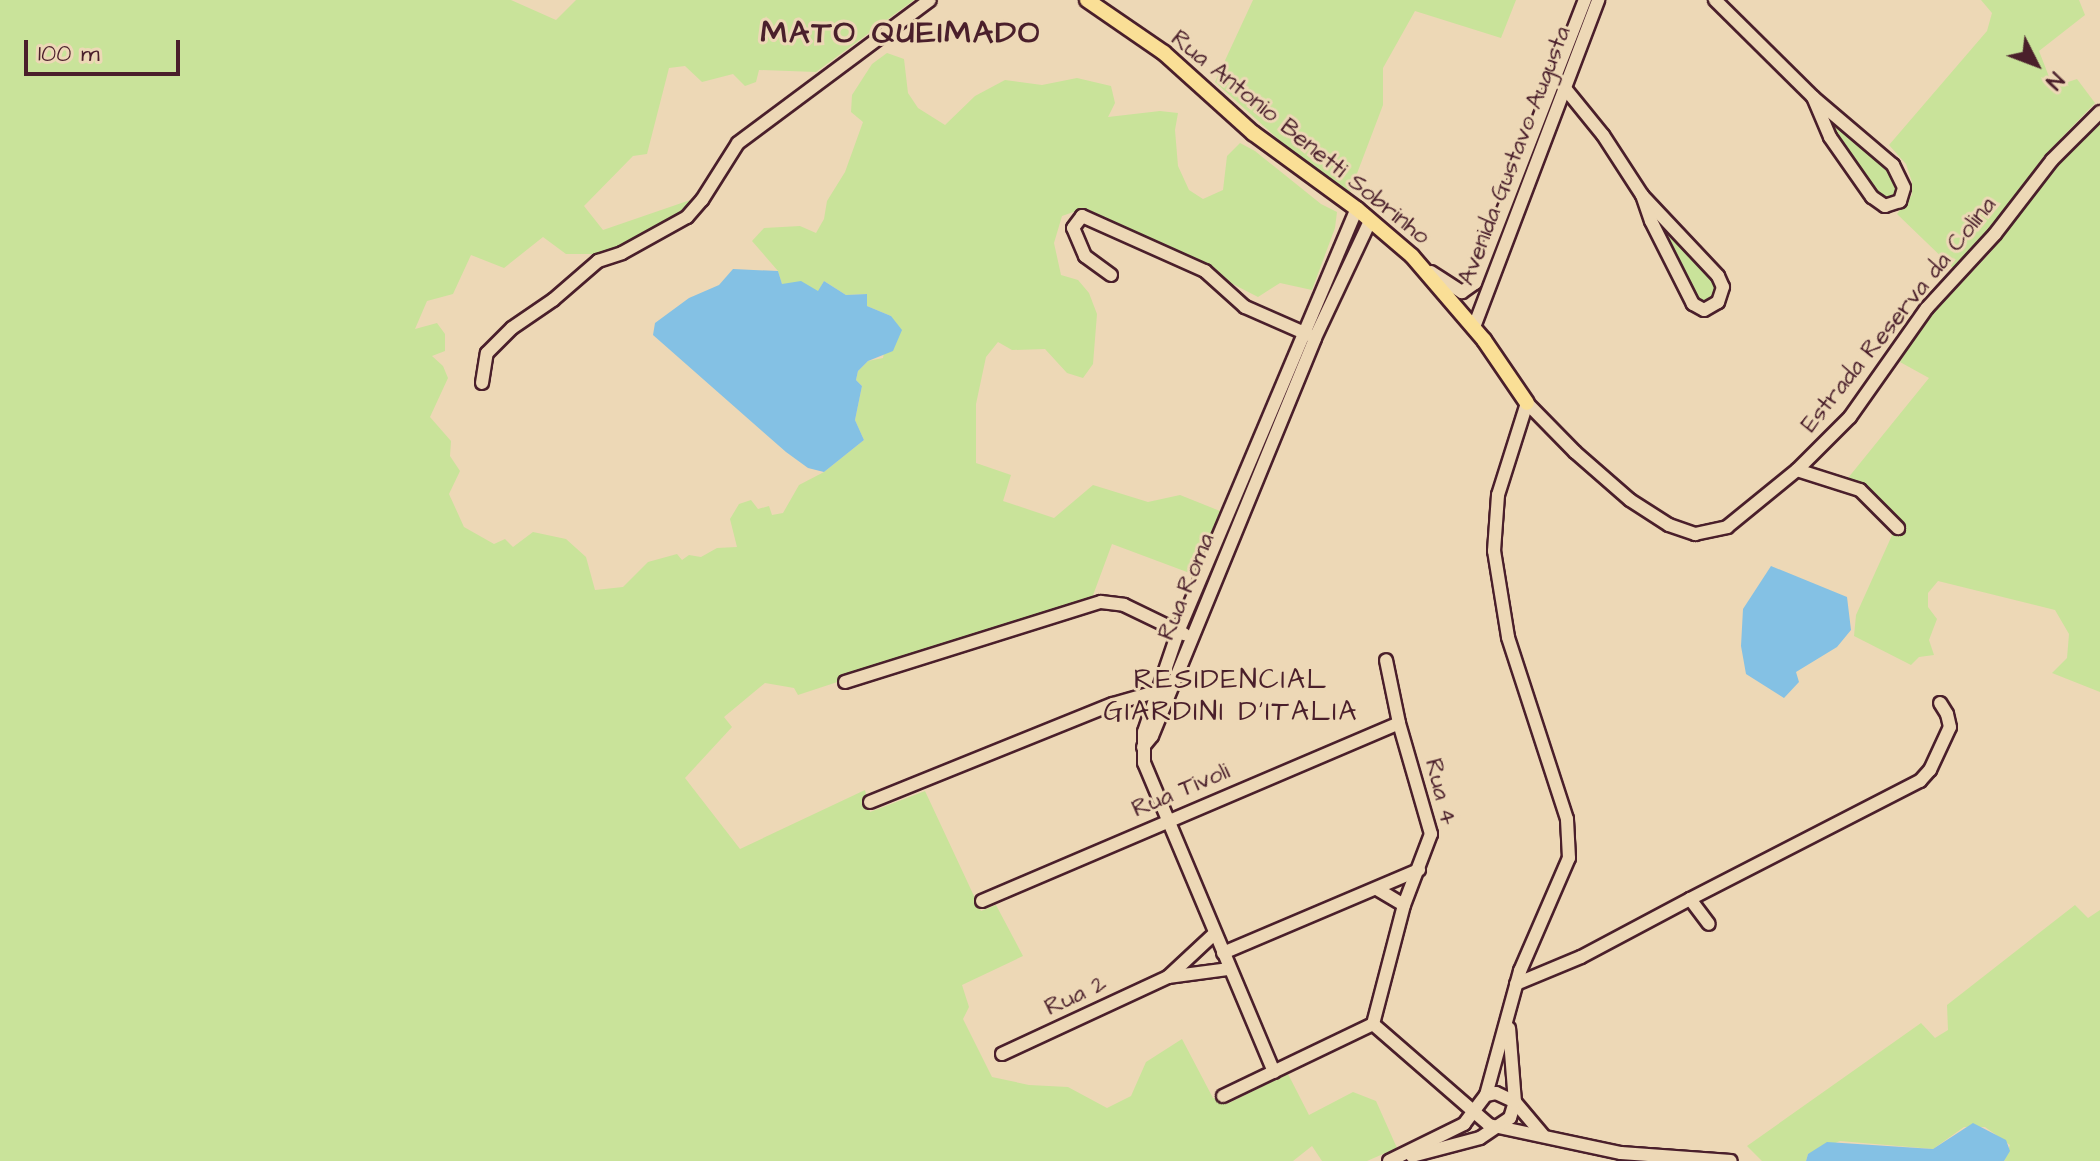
<!DOCTYPE html>
<style>
body{margin:0}
#map{position:relative;width:2100px;height:1161px;overflow:hidden;background:#edd8b6;font-family:"Architects Daughter",sans-serif}
div>[style]{position:absolute}
.green>*{inset:0;background:#c9e39a}
.water>*{inset:0;background:#84c1e4}
.roads{filter:drop-shadow(2px 0 #4a1f2b) drop-shadow(-2px 0 #4a1f2b) drop-shadow(0 2px #4a1f2b) drop-shadow(0 -2px #4a1f2b)}
.minor>*{height:12px;margin:-6px;padding:0 6px;transform-origin:6px;border-radius:6px;background:#edd8b6}
.major>*{height:14px;margin:-7px;padding:0 7px;transform-origin:7px;border-radius:7px;background:#fadf96}
span{translate:-50% -50%;white-space:nowrap;text-align:center;line-height:1.15;-webkit-text-stroke:6px #edd8b6;paint-order:stroke}
.street-label{font-size:24px;color:#4a1f2b}
.quarter-label{font-size:28px;color:#4a1f2b;letter-spacing:2px}
.district-label{font-size:32px;color:#4a1f2b;font-weight:700;letter-spacing:2px}
.north{position:absolute;left:1996px;top:24px;width:80px;height:80px;-webkit-text-stroke:6px #edd8b6;paint-order:stroke;rotate:132deg;font-size:22px;font-weight:700;line-height:32px;text-align:center;color:#4a1f2b}
.north::after{content:'';display:block;margin:auto;width:28px;height:36px;background:#4a1f2b;clip-path:polygon(50% 0,100% 100%,50% 72%,0 100%)}
.scale{position:absolute;left:24px;top:40px;width:156px;height:36px;box-sizing:border-box;border:4px solid #4a1f2b;border-top:0;padding-left:10px;font-size:24px;line-height:28px;white-space:nowrap;color:#4a1f2b;-webkit-text-stroke:6px #edd8b6;paint-order:stroke}
</style>
<div id="map">
<div class="green">
<i style="clip-path:polygon(0 0,511px 0,556px 20px,576px 0,914px 0,816px 72px,759px 70px,756px 82px,745px 86px,733px 74px,702px 82px,685px 66px,669px 68px,647px 154px,633px 156px,584px 206px,603px 230px,699px 197px,693px 209px,620px 250px,603px 254px,566px 254px,543px 237px,504px 268px,471px 255px,453px 294px,427px 301px,415px 329px,437px 323px,445px 334px,445px 351px,432px 356px,443px 366px,448px 378px,430px 417px,451px 441px,450px 456px,460px 471px,449px 494px,464px 527px,494px 544px,505px 539px,513px 547px,533px 532px,566px 539px,586px 557px,595px 590px,623px 587px,648px 562px,677px 554px,682px 560px,689px 555px,701px 557px,717px 548px,737px 547px,730px 519px,739px 504px,751px 500px,758px 509px,769px 506px,772px 515px,783px 513px,799px 485px,824px 472px,864px 440px,855px 420px,862px 386px,856px 380px,858px 371px,868px 361px,883px 358px,891px 316px,867px 306px,866px 294px,846px 295px,824px 281px,818px 292px,782px 284px,778px 271px,752px 241px,764px 228px,800px 226px,816px 233px,824px 219px,827px 201px,845px 172px,863px 122px,851px 112px,852px 95px,872px 64px,887px 53px,904px 59px,908px 93px,918px 108px,945px 125px,975px 96px,1005px 80px,1042px 85px,1077px 78px,1111px 86px,1115px 103px,1108px 117px,1160px 111px,1178px 113px,1175px 130px,1178px 166px,1189px 190px,1203px 199px,1223px 190px,1227px 156px,1240px 143px,1255px 151px,1321px 204px,1337px 212px,1335px 228px,1312px 290px,1280px 283px,1258px 297px,1085px 208px,1062px 216px,1054px 243px,1061px 275px,1078px 280px,1089px 293px,1097px 314px,1093px 364px,1083px 378px,1067px 373px,1045px 349px,1012px 350px,998px 342px,986px 357px,976px 404px,976px 463px,1011px 475px,1003px 501px,1054px 518px,1093px 485px,1148px 502px,1180px 495px,1220px 511px,1195px 575px,1112px 544px,1092px 598px,798px 695px,794px 688px,765px 683px,724px 717px,732px 727px,685px 778px,740px 849px,865px 790px,870px 812px,925px 791px,981px 911px,996px 905px,1023px 956px,962px 985px,969px 1007px,963px 1019px,992px 1077px,1029px 1085px,1068px 1087px,1107px 1108px,1131px 1096px,1146px 1062px,1182px 1039px,1213px 1098px,1227px 1104px,1288px 1074px,1309px 1115px,1353px 1092px,1376px 1101px,1397px 1148px,1367px 1161px,1322px 1161px,1312px 1146px,1293px 1161px,0 1161px)"></i>
<i style="clip-path:polygon(1253px 0,1516px 0,1501px 38px,1415px 11px,1383px 68px,1383px 105px,1350px 192px,1289px 149px,1215px 82px)"></i>
<i style="clip-path:polygon(1981px 0,2079px 0,2085px 15px,2039px 51px,2053px 87px,2077px 79px,2095px 103px,2043px 157px,1993px 226px,1953px 268px,1897px 214px,1912px 195px,1912px 182px,1906px 164px,1889px 145px,1987px 31px,1992px 13px)"></i>
<i style="clip-path:polygon(1822px 109px,1887px 164px,1902px 190px,1890px 202px,1878px 199px,1833px 135px)"></i>
<i style="clip-path:polygon(2100px 121px,2100px 692px,2052px 673px,2067px 658px,2069px 634px,2055px 610px,1938px 581px,1928px 593px,1928px 607px,1937px 619px,1929px 640px,1934px 655px,1919px 657px,1911px 665px,1854px 636px,1856px 615px,1898px 522px,1878px 498px,1848px 478px,1929px 378px,1900px 362px,1924px 323px,1990px 253px,2057px 165px)"></i>
<i style="clip-path:polygon(1653px 212px,1708px 268px,1719px 287px,1716px 297px,1698px 304px)"></i>
<i style="clip-path:polygon(2075px 905px,2088px 918px,2100px 910px,2100px 1161px,2004px 1161px,2010px 1145px,1985px 1127px,1964px 1127px,1933px 1149px,1840px 1141px,1808px 1154px,1806px 1161px,1762px 1161px,1747px 1146px,1921px 1023px,1935px 1038px,1948px 1030px,1947px 1005px)"></i>
</div>
<div class="water">
<i style="clip-path:polygon(733px 269px,778px 271px,782px 284px,801px 281px,818px 291px,824px 281px,846px 295px,867px 294px,867px 306px,891px 316px,902px 330px,893px 351px,868px 361px,858px 371px,856px 380px,862px 386px,855px 420px,864px 440px,824px 472px,808px 468px,786px 452px,653px 335px,655px 323px,689px 298px,719px 285px)"></i>
<i style="clip-path:polygon(1771px 566px,1847px 597px,1851px 630px,1837px 647px,1796px 672px,1799px 682px,1784px 698px,1746px 674px,1741px 646px,1743px 609px)"></i>
<i style="clip-path:polygon(1973px 1123px,2006px 1140px,2010px 1151px,2004px 1161px,1806px 1161px,1808px 1154px,1827px 1142px,1933px 1149px)"></i>
</div>
<div class="roads">
<div class="minor">
<i style="left:1715px;top:0;width:138px;rotate:44.7deg"></i>
<i style="left:1813px;top:97px;width:105px;rotate:40.4deg"></i>
<i style="left:1893px;top:165px;width:25px;rotate:64deg"></i>
<i style="left:1904px;top:188px;width:14px;rotate:107deg"></i>
<i style="left:1900px;top:201px;width:16px;rotate:162deg"></i>
<i style="left:1885px;top:206px;width:16px;rotate:-145deg"></i>
<i style="left:1872px;top:197px;width:73px;rotate:-125deg"></i>
<i style="left:1830px;top:137px;width:43px;rotate:-113deg"></i>
<i style="left:1555px;top:76px;width:76px;rotate:50.9deg"></i>
<i style="left:1603px;top:135px;width:72px;rotate:57deg"></i>
<i style="left:1642px;top:195px;width:111px;rotate:46.8deg"></i>
<i style="left:1718px;top:276px;width:12px;rotate:66deg"></i>
<i style="left:1723px;top:287px;width:16px;rotate:108deg"></i>
<i style="left:1718px;top:302px;width:16px;rotate:150deg"></i>
<i style="left:1704px;top:310px;width:13px;rotate:-151deg"></i>
<i style="left:1693px;top:304px;width:93px;rotate:-116.8deg"></i>
<i style="left:1651px;top:221px;width:28px;rotate:-109deg"></i>
<i style="left:1431px;top:272px;width:37px;rotate:33deg"></i>
<i style="left:1462px;top:292px;width:16px;rotate:-35deg"></i>
<i style="left:1475px;top:283px;width:304px;rotate:-68.8deg"></i>
<i style="left:1111px;top:275px;width:32px;rotate:-144deg"></i>
<i style="left:1085px;top:256px;width:30px;rotate:-113deg"></i>
<i style="left:1073px;top:228px;width:15px;rotate:-53deg"></i>
<i style="left:1082px;top:216px;width:135px;rotate:24.1deg"></i>
<i style="left:1205px;top:271px;width:54px;rotate:42deg"></i>
<i style="left:1245px;top:307px;width:70px;rotate:23.6deg"></i>
<i style="left:1474px;top:327px;width:350px;rotate:-69.2deg"></i>
<i style="left:482px;top:383px;width:30px;rotate:-81deg"></i>
<i style="left:487px;top:353px;width:35px;rotate:-45deg"></i>
<i style="left:512px;top:328px;width:50px;rotate:-34.3deg"></i>
<i style="left:553px;top:300px;width:60px;rotate:-40.9deg"></i>
<i style="left:598px;top:261px;width:25px;rotate:-18deg"></i>
<i style="left:622px;top:253px;width:74px;rotate:-29deg"></i>
<i style="left:687px;top:217px;width:23px;rotate:-49deg"></i>
<i style="left:702px;top:200px;width:67px;rotate:-57.7deg"></i>
<i style="left:738px;top:143px;width:239px;rotate:-36.7deg"></i>
<i style="left:1797px;top:470px;width:66px;rotate:17.6deg"></i>
<i style="left:1860px;top:490px;width:54px;rotate:45deg"></i>
<i style="left:845px;top:682px;width:268px;rotate:-17.4deg"></i>
<i style="left:1101px;top:602px;width:23px;rotate:7deg"></i>
<i style="left:1124px;top:605px;width:67px;rotate:25.8deg"></i>
<i style="left:1143px;top:747px;width:14px;rotate:-51deg"></i>
<i style="left:1152px;top:736px;width:430px;rotate:-67.7deg"></i>
<i style="left:1315px;top:338px;width:129px;rotate:-64.8deg"></i>
<i style="left:870px;top:802px;width:262px;rotate:-22deg"></i>
<i style="left:1113px;top:704px;width:51px;rotate:-15.9deg"></i>
<i style="left:1377px;top:889px;width:31px;rotate:31deg"></i>
<i style="left:1690px;top:899px;width:259px;rotate:-27.2deg"></i>
<i style="left:1920px;top:781px;width:15px;rotate:-48deg"></i>
<i style="left:1930px;top:770px;width:47px;rotate:-65.1deg"></i>
<i style="left:1950px;top:727px;width:13px;rotate:-103deg"></i>
<i style="left:1947px;top:714px;width:13px;rotate:-122deg"></i>
<i style="left:982px;top:901px;width:453px;rotate:-23.1deg"></i>
<i style="left:1223px;top:953px;width:213px;rotate:-23deg"></i>
<i style="left:1168px;top:977px;width:64px;rotate:-43.1deg"></i>
<i style="left:1516px;top:984px;width:70px;rotate:-22.6deg"></i>
<i style="left:1581px;top:957px;width:123px;rotate:-28deg"></i>
<i style="left:1690px;top:899px;width:31px;rotate:53deg"></i>
<i style="left:1373px;top:1024px;width:154px;rotate:41deg"></i>
<i style="left:1489px;top:1125px;width:135px;rotate:12deg"></i>
<i style="left:1621px;top:1153px;width:110px;rotate:4.2deg"></i>
<i style="left:1373px;top:1024px;width:123px;rotate:-75.4deg"></i>
<i style="left:1404px;top:905px;width:76px;rotate:-69.2deg"></i>
<i style="left:1431px;top:834px;width:116px;rotate:-106.1deg"></i>
<i style="left:1399px;top:723px;width:64px;rotate:-101.7deg"></i>
<i style="left:1002px;top:1054px;width:183px;rotate:-24.9deg"></i>
<i style="left:1168px;top:977px;width:62px;rotate:-7.5deg"></i>
<i style="left:1274px;top:1072px;width:335px;rotate:-112.8deg"></i>
<i style="left:1144px;top:763px;width:31px;rotate:-90deg"></i>
<i style="left:1144px;top:732px;width:106px;rotate:-71.2deg"></i>
<i style="left:1178px;top:632px;width:459px;rotate:-67.1deg"></i>
<i style="left:1486px;top:1095px;width:10px;rotate:-11deg"></i>
<i style="left:1496px;top:1093px;width:21px;rotate:25deg"></i>
<i style="left:1515px;top:1102px;width:43px;rotate:49.7deg"></i>
<i style="left:1223px;top:1096px;width:166px;rotate:-25.6deg"></i>
<i style="left:1412px;top:1156px;width:70px;rotate:-14.8deg"></i>
<i style="left:1480px;top:1138px;width:36px;rotate:-34deg"></i>
<i style="left:1510px;top:1118px;width:17px;rotate:-73deg"></i>
<i style="left:1515px;top:1102px;width:74px;rotate:-94.6deg"></i>
<i style="left:1389px;top:1161px;width:84px;rotate:-26.3deg"></i>
<i style="left:1464px;top:1124px;width:36px;rotate:-53deg"></i>
<i style="left:1486px;top:1095px;width:129px;rotate:-74.7deg"></i>
<i style="left:1520px;top:971px;width:123px;rotate:-66.6deg"></i>
<i style="left:1569px;top:858px;width:39px;rotate:-93deg"></i>
<i style="left:1567px;top:819px;width:191px;rotate:-108deg"></i>
<i style="left:1508px;top:637px;width:87px;rotate:-99.2deg"></i>
<i style="left:1494px;top:551px;width:56px;rotate:-85.9deg"></i>
<i style="left:1498px;top:495px;width:96px;rotate:-72.5deg"></i>
<i style="left:1527px;top:403px;width:69px;rotate:45.6deg"></i>
<i style="left:1575px;top:452px;width:73px;rotate:41.1deg"></i>
<i style="left:1630px;top:500px;width:46px;rotate:32.7deg"></i>
<i style="left:1669px;top:525px;width:28px;rotate:19deg"></i>
<i style="left:1695px;top:534px;width:33px;rotate:-12deg"></i>
<i style="left:1727px;top:527px;width:90px;rotate:-39.2deg"></i>
<i style="left:1797px;top:470px;width:75px;rotate:-45deg"></i>
<i style="left:1850px;top:417px;width:133px;rotate:-54.8deg"></i>
<i style="left:1927px;top:308px;width:100px;rotate:-47.4deg"></i>
<i style="left:1995px;top:234px;width:93px;rotate:-52.4deg"></i>
<i style="left:2052px;top:160px;width:68px;rotate:-45deg"></i>
</div>
<div class="major">
<i style="left:1087px;top:0;width:93px;rotate:34.5deg"></i>
<i style="left:1164px;top:53px;width:120px;rotate:42deg"></i>
<i style="left:1253px;top:133px;width:129px;rotate:36.2deg"></i>
<i style="left:1357px;top:209px;width:72px;rotate:40.5deg"></i>
<i style="left:1412px;top:256px;width:111px;rotate:49.4deg"></i>
<i style="left:1484px;top:340px;width:76px;rotate:55.7deg"></i>
</div>
</div>
<div class="street-label">
<span style="left:1300px;top:138px;rotate:39deg">Rua Antonio Benetti Sobrinho</span>
<span style="left:1515px;top:156px;rotate:-69deg">Avenida Gustavo Augusta</span>
<span style="left:1899px;top:315px;rotate:-51deg">Estrada Reserva da Colina</span>
<span style="left:1187px;top:587px;rotate:-68deg">Rua Roma</span>
<span style="left:1181px;top:791px;rotate:-23deg">Rua Tivoli</span>
<span style="left:1440px;top:792px;rotate:76deg">Rua 4</span>
<span style="left:1076px;top:996px;rotate:-25deg">Rua 2</span>
</div>
<div class="quarter-label">
<span style="left:1231px;top:696px">RESIDENCIAL<br>GIARDINI D'ITALIA</span>
</div>
<div class="district-label">
<span style="left:901px;top:33px">MATO QUEIMADO</span>
</div>
<div class="north">N</div>
<div class="scale">100 m</div>
</div>
